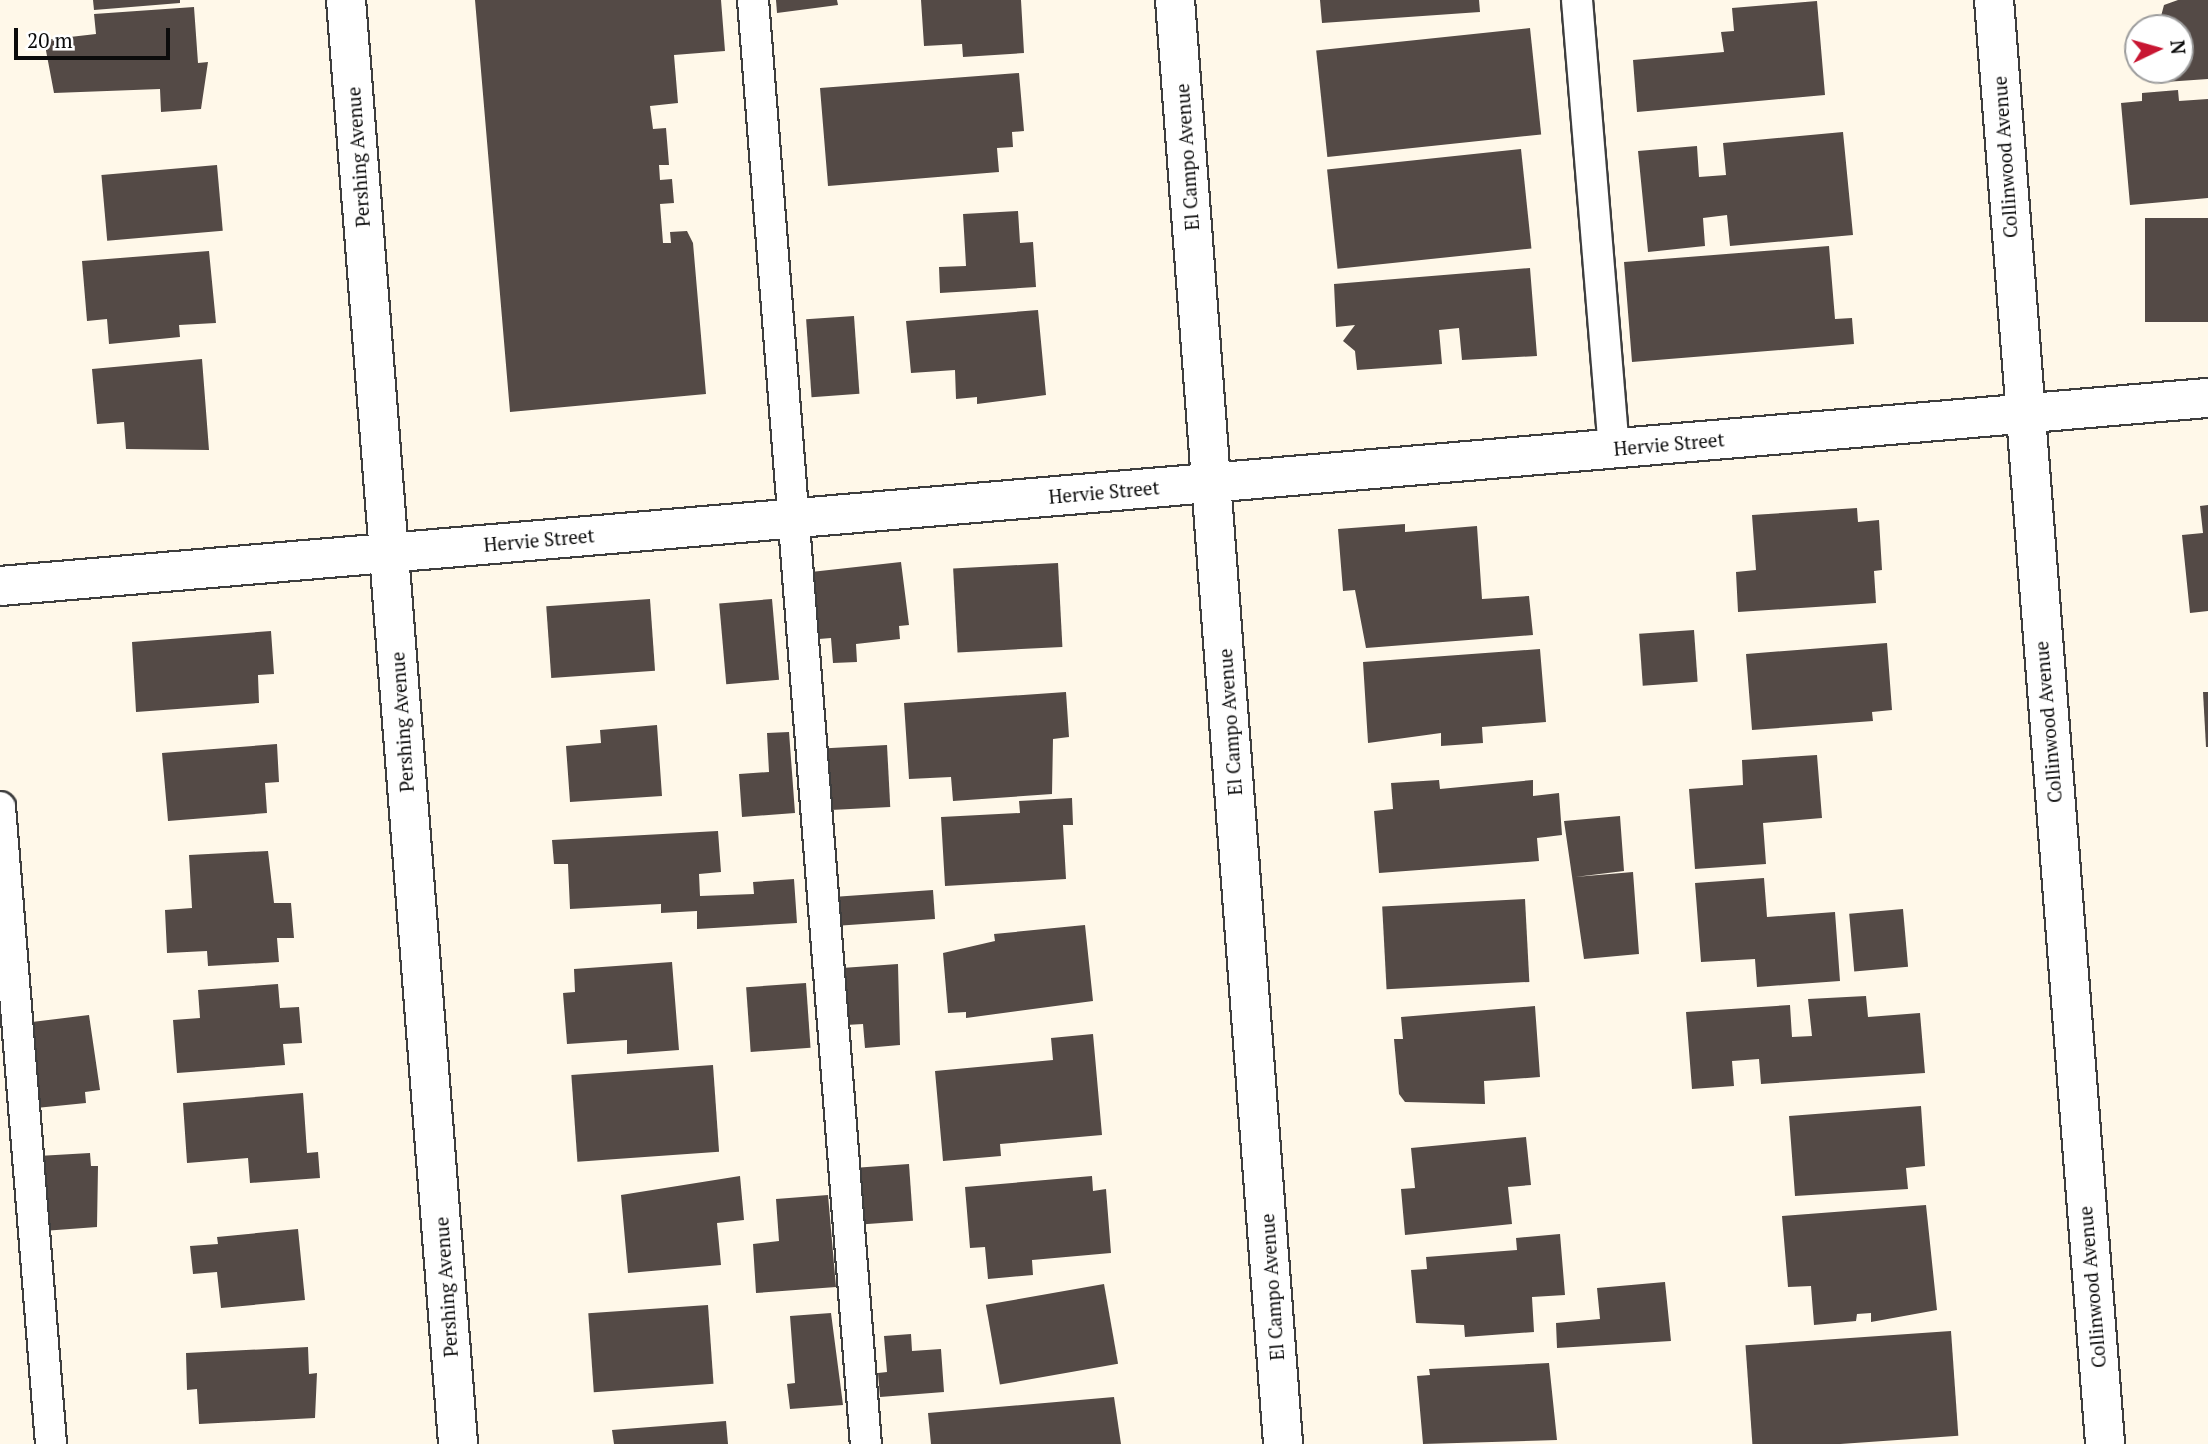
<!DOCTYPE html>
<style>
body{margin:0}
#map{position:relative;width:2208px;height:1444px;overflow:hidden;background:#fff8e9;font-family:"PT Serif",serif}
div>[style]{position:absolute}
.building>*{inset:0;background:#544a46;transform-origin:0 0}
.roads{filter:drop-shadow(2px 0 #3e3e3e) drop-shadow(-2px 0 #3e3e3e) drop-shadow(0 2px #3e3e3e) drop-shadow(0 -2px #3e3e3e)}
.lane>*{height:30px;margin:-15px;padding:0 15px;transform-origin:15px;border-radius:15px;background:#fff}
.street>*{height:38px;margin:-19px;padding:0 19px;transform-origin:19px;border-radius:19px;background:#fff}
span{translate:-50% -50%;white-space:nowrap;text-align:center;line-height:1.15;-webkit-text-stroke:7px #fff;paint-order:stroke}
.street-label{font-size:19px;color:#0b0b0b}
.north{position:absolute;left:2124px;top:14px;width:70px;height:70px;box-sizing:border-box;background:#fff;border:2px solid #9d9d9d;border-radius:50%;rotate:85deg;font-size:19px;font-weight:700;line-height:28px;text-align:center;color:#0b0b0b}
.north::after{content:'';display:block;margin:auto;width:24px;height:32px;background:#c81632;clip-path:polygon(50% 0,100% 100%,50% 72%,0 100%)}
.scale{position:absolute;left:14px;top:28px;width:156px;height:32px;box-sizing:border-box;border:4px solid #0b0b0b;border-top:0;padding-left:9px;font-size:21px;line-height:24px;white-space:nowrap;color:#0b0b0b;-webkit-text-stroke:5px #fff;paint-order:stroke}
</style>
<div id="map">
<div class="building">
<i style="clip-path:polygon(93px 0,180px 0,180px 3px,94px 10px)"></i>
<i style="clip-path:polygon(475px 0,721px 0,725px 51px,674px 55px,678px 103px,650px 106px,653px 129px,666px 128px,669px 165px,659px 165px,660px 180px,672px 179px,674px 203px,660px 204px,663px 243px,671px 243px,670px 232px,687px 231px,693px 243px,706px 394px,510px 412px)"></i>
<i style="clip-path:polygon(776px 0,837px 0,838px 5px,777px 13px)"></i>
<i style="clip-path:polygon(921px 0,1021px 0,1024px 53px,963px 57px,962px 44px,924px 46px)"></i>
<i style="clip-path:polygon(1320px 0,1479px 0,1480px 12px,1322px 23px)"></i>
<i style="clip-path:polygon(2178px 0,2208px 0,2208px 79px,2165px 82px,2164px 70px,2180px 70px,2180px 28px,2161px 28px,2160px 20px,2164px 5px)"></i>
<i style="clip-path:polygon(1817px 1px,1825px 95px,1637px 112px,1633px 60px,1724px 52px,1721px 32px,1734px 31px,1732px 8px)"></i>
<i style="clip-path:polygon(194px 7px,198px 63px,208px 62px,201px 109px,161px 112px,160px 89px,54px 93px,44px 40px,96px 34px,94px 14px)"></i>
<i style="left:1530px;top:28px;width:107px;height:215px;rotate:84deg"></i>
<i style="clip-path:polygon(1019px 73px,1024px 131px,1012px 132px,1013px 147px,997px 148px,999px 172px,828px 186px,820px 88px)"></i>
<i style="clip-path:polygon(2178px 90px,2179px 101px,2208px 99px,2208px 198px,2130px 205px,2121px 103px,2142px 101px,2142px 93px)"></i>
<i style="clip-path:polygon(1843px 132px,1853px 235px,1730px 246px,1727px 215px,1703px 218px,1705px 246px,1648px 252px,1638px 151px,1697px 146px,1699px 177px,1726px 175px,1723px 143px)"></i>
<i style="left:1521px;top:149px;width:100px;height:195px;rotate:84deg"></i>
<i style="left:217px;top:165px;width:66px;height:116px;rotate:85deg"></i>
<i style="clip-path:polygon(1018px 211px,1020px 243px,1033px 242px,1036px 287px,940px 293px,939px 267px,966px 266px,963px 214px)"></i>
<i style="left:2208px;top:218px;width:104px;height:63px;rotate:90deg"></i>
<i style="clip-path:polygon(1829px 246px,1835px 319px,1852px 318px,1854px 344px,1632px 362px,1624px 262px)"></i>
<i style="clip-path:polygon(209px 251px,216px 323px,179px 325px,180px 337px,109px 344px,107px 319px,87px 321px,82px 261px)"></i>
<i style="clip-path:polygon(1530px 268px,1537px 356px,1462px 360px,1459px 328px,1439px 330px,1442px 364px,1357px 370px,1355px 351px,1343px 341px,1355px 325px,1336px 327px,1334px 284px)"></i>
<i style="clip-path:polygon(1038px 310px,1046px 395px,977px 404px,977px 397px,956px 399px,955px 370px,911px 373px,906px 321px)"></i>
<i style="left:854px;top:316px;width:78px;height:48px;rotate:86deg"></i>
<i style="clip-path:polygon(202px 359px,209px 450px,126px 449px,124px 422px,97px 424px,92px 369px)"></i>
<i style="clip-path:polygon(2208px 505px,2208px 611px,2190px 613px,2182px 535px,2203px 533px,2200px 506px)"></i>
<i style="clip-path:polygon(1857px 508px,1858px 522px,1879px 520px,1882px 570px,1874px 571px,1876px 603px,1738px 612px,1736px 572px,1756px 570px,1752px 515px)"></i>
<i style="clip-path:polygon(1405px 524px,1405px 532px,1477px 526px,1482px 599px,1529px 596px,1533px 635px,1366px 648px,1355px 590px,1343px 591px,1338px 529px)"></i>
<i style="clip-path:polygon(901px 562px,909px 625px,899px 626px,900px 639px,856px 644px,857px 662px,833px 663px,831px 638px,819px 639px,811px 572px)"></i>
<i style="left:1058px;top:563px;width:84px;height:105px;rotate:87deg"></i>
<i style="left:650px;top:599px;width:72px;height:104px;rotate:86deg"></i>
<i style="left:772px;top:599px;width:81px;height:53px;rotate:85deg"></i>
<i style="left:1694px;top:630px;width:52px;height:55px;rotate:86deg"></i>
<i style="clip-path:polygon(271px 631px,274px 674px,258px 675px,259px 703px,136px 712px,132px 642px)"></i>
<i style="clip-path:polygon(1887px 643px,1892px 710px,1872px 712px,1873px 721px,1752px 730px,1746px 654px)"></i>
<i style="clip-path:polygon(1540px 649px,1546px 722px,1482px 727px,1483px 743px,1441px 746px,1441px 733px,1368px 743px,1363px 662px)"></i>
<i style="clip-path:polygon(1066px 692px,1069px 737px,1053px 739px,1052px 794px,953px 801px,951px 777px,909px 779px,904px 703px)"></i>
<i style="clip-path:polygon(2203px 692px,2208px 692px,2208px 747px,2206px 747px)"></i>
<i style="clip-path:polygon(657px 725px,662px 796px,570px 802px,566px 746px,601px 743px,600px 730px)"></i>
<i style="clip-path:polygon(789px 732px,795px 813px,742px 817px,739px 774px,769px 772px,767px 733px)"></i>
<i style="clip-path:polygon(277px 744px,279px 782px,265px 783px,267px 813px,168px 821px,162px 753px)"></i>
<i style="left:887px;top:745px;width:62px;height:65px;rotate:87deg"></i>
<i style="clip-path:polygon(1817px 755px,1822px 818px,1763px 823px,1766px 864px,1695px 869px,1689px 789px,1743px 785px,1742px 760px)"></i>
<i style="clip-path:polygon(1439px 780px,1440px 789px,1533px 780px,1533px 796px,1559px 793px,1562px 835px,1537px 838px,1539px 861px,1379px 873px,1374px 811px,1393px 809px,1391px 783px)"></i>
<i style="clip-path:polygon(1072px 798px,1073px 825px,1063px 825px,1066px 879px,945px 886px,941px 817px,1020px 813px,1019px 801px)"></i>
<i style="clip-path:polygon(1620px 816px,1624px 871px,1575px 877px,1633px 872px,1639px 954px,1584px 959px,1564px 821px)"></i>
<i style="clip-path:polygon(718px 831px,721px 872px,699px 874px,700px 896px,754px 894px,753px 882px,794px 879px,797px 923px,697px 929px,697px 911px,661px 913px,661px 904px,570px 909px,568px 864px,554px 864px,552px 840px)"></i>
<i style="clip-path:polygon(268px 851px,274px 903px,291px 903px,294px 938px,277px 938px,279px 962px,208px 966px,207px 951px,167px 953px,165px 910px,192px 908px,189px 855px)"></i>
<i style="clip-path:polygon(1764px 878px,1767px 917px,1835px 912px,1840px 981px,1757px 987px,1755px 959px,1701px 962px,1695px 883px)"></i>
<i style="left:933px;top:890px;width:29px;height:97px;rotate:86deg"></i>
<i style="left:1525px;top:899px;width:83px;height:143px;rotate:87deg"></i>
<i style="left:1903px;top:909px;width:58px;height:54px;rotate:85deg"></i>
<i style="clip-path:polygon(1085px 925px,1093px 1001px,966px 1018px,966px 1012px,948px 1013px,943px 953px,995px 941px,994px 934px)"></i>
<i style="clip-path:polygon(672px 962px,679px 1050px,627px 1054px,627px 1040px,567px 1044px,563px 993px,575px 992px,574px 969px)"></i>
<i style="clip-path:polygon(898px 964px,900px 1045px,865px 1048px,863px 1024px,846px 1025px,842px 968px)"></i>
<i style="left:806px;top:983px;width:65px;height:60px;rotate:86deg"></i>
<i style="clip-path:polygon(278px 984px,280px 1008px,299px 1007px,302px 1043px,283px 1044px,285px 1065px,177px 1073px,173px 1020px,200px 1018px,198px 990px)"></i>
<i style="clip-path:polygon(1866px 996px,1868px 1017px,1920px 1013px,1925px 1073px,1761px 1084px,1759px 1059px,1732px 1061px,1734px 1086px,1692px 1089px,1686px 1012px,1790px 1005px,1792px 1037px,1812px 1036px,1808px 999px)"></i>
<i style="clip-path:polygon(1535px 1006px,1540px 1077px,1484px 1081px,1485px 1104px,1405px 1102px,1399px 1094px,1394px 1039px,1403px 1039px,1401px 1017px)"></i>
<i style="clip-path:polygon(89px 1015px,100px 1090px,85px 1092px,86px 1103px,36px 1108px,32px 1022px)"></i>
<i style="clip-path:polygon(1093px 1034px,1102px 1135px,1000px 1144px,1001px 1156px,943px 1161px,935px 1071px,1053px 1060px,1051px 1038px)"></i>
<i style="left:713px;top:1065px;width:87px;height:142px;rotate:86deg"></i>
<i style="clip-path:polygon(303px 1093px,307px 1153px,318px 1152px,320px 1178px,250px 1183px,248px 1158px,187px 1163px,183px 1103px)"></i>
<i style="clip-path:polygon(1921px 1106px,1925px 1166px,1906px 1168px,1908px 1189px,1795px 1196px,1789px 1116px)"></i>
<i style="clip-path:polygon(1526px 1137px,1531px 1185px,1508px 1187px,1512px 1224px,1405px 1235px,1401px 1189px,1415px 1188px,1411px 1148px)"></i>
<i style="clip-path:polygon(90px 1153px,91px 1166px,98px 1166px,97px 1227px,43px 1231px,38px 1156px)"></i>
<i style="left:909px;top:1164px;width:57px;height:56px;rotate:86deg"></i>
<i style="clip-path:polygon(740px 1176px,744px 1220px,717px 1223px,721px 1265px,628px 1273px,621px 1195px)"></i>
<i style="clip-path:polygon(1092px 1176px,1093px 1191px,1106px 1189px,1111px 1253px,1032px 1260px,1033px 1275px,988px 1279px,985px 1247px,970px 1248px,965px 1187px)"></i>
<i style="clip-path:polygon(828px 1195px,836px 1287px,756px 1293px,753px 1244px,779px 1241px,776px 1199px)"></i>
<i style="clip-path:polygon(1926px 1205px,1937px 1310px,1871px 1322px,1871px 1313px,1857px 1314px,1856px 1321px,1814px 1325px,1811px 1286px,1788px 1287px,1782px 1216px)"></i>
<i style="clip-path:polygon(298px 1229px,305px 1300px,221px 1308px,217px 1272px,193px 1274px,190px 1246px,218px 1244px,217px 1237px)"></i>
<i style="clip-path:polygon(1560px 1234px,1565px 1295px,1532px 1297px,1534px 1332px,1465px 1337px,1464px 1325px,1416px 1323px,1411px 1270px,1427px 1269px,1426px 1257px,1517px 1250px,1516px 1238px)"></i>
<i style="clip-path:polygon(1665px 1282px,1671px 1341px,1557px 1348px,1556px 1323px,1600px 1319px,1597px 1288px)"></i>
<i style="left:1104px;top:1284px;width:81px;height:120px;rotate:80deg"></i>
<i style="left:708px;top:1305px;width:79px;height:120px;rotate:86deg"></i>
<i style="clip-path:polygon(831px 1313px,843px 1405px,790px 1409px,787px 1384px,795px 1383px,790px 1316px)"></i>
<i style="left:1951px;top:1331px;width:105px;height:206px;rotate:86deg"></i>
<i style="clip-path:polygon(911px 1334px,912px 1351px,941px 1349px,944px 1392px,880px 1397px,878px 1373px,887px 1372px,884px 1336px)"></i>
<i style="clip-path:polygon(308px 1347px,309px 1374px,317px 1373px,315px 1418px,199px 1424px,197px 1389px,187px 1390px,186px 1353px)"></i>
<i style="clip-path:polygon(1549px 1363px,1557px 1440px,1423px 1444px,1417px 1376px,1430px 1375px,1429px 1369px)"></i>
<i style="clip-path:polygon(1114px 1397px,1121px 1444px,931px 1444px,928px 1413px)"></i>
<i style="clip-path:polygon(726px 1421px,728px 1444px,614px 1444px,612px 1430px)"></i>
</div>
<div class="roads">
<div class="lane">
<i style="left:753px;top:0;width:1448px;rotate:85.53deg"></i>
<i style="left:1577px;top:0;width:451px;rotate:85.3deg"></i>
<i style="left:0;top:807px;width:639px;rotate:85.42deg"></i>
</div>
<div class="street">
<i style="left:346px;top:0;width:1448px;rotate:85.56deg"></i>
<i style="left:1175px;top:0;width:1448px;rotate:85.72deg"></i>
<i style="left:1994px;top:0;width:1448px;rotate:85.6deg"></i>
<i style="left:0;top:586px;width:2216px;rotate:-4.87deg"></i>
</div>
</div>
<div class="street-label">
<span style="left:358px;top:157px;rotate:-94deg">Pershing Avenue</span>
<span style="left:1187px;top:157px;rotate:-94deg">El Campo Avenue</span>
<span style="left:2005px;top:157px;rotate:-94deg">Collinwood Avenue</span>
<span style="left:1669px;top:444px;rotate:-5deg">Hervie Street</span>
<span style="left:1104px;top:492px;rotate:-5deg">Hervie Street</span>
<span style="left:539px;top:540px;rotate:-5deg">Hervie Street</span>
<span style="left:402px;top:722px;rotate:-94deg">Pershing Avenue</span>
<span style="left:1230px;top:722px;rotate:-94deg">El Campo Avenue</span>
<span style="left:2048px;top:722px;rotate:-95deg">Collinwood Avenue</span>
<span style="left:446px;top:1287px;rotate:-94deg">Pershing Avenue</span>
<span style="left:1272px;top:1287px;rotate:-94deg">El Campo Avenue</span>
<span style="left:2092px;top:1287px;rotate:-95deg">Collinwood Avenue</span>
</div>
<div class="north">N</div>
<div class="scale">20 m</div>
</div>
